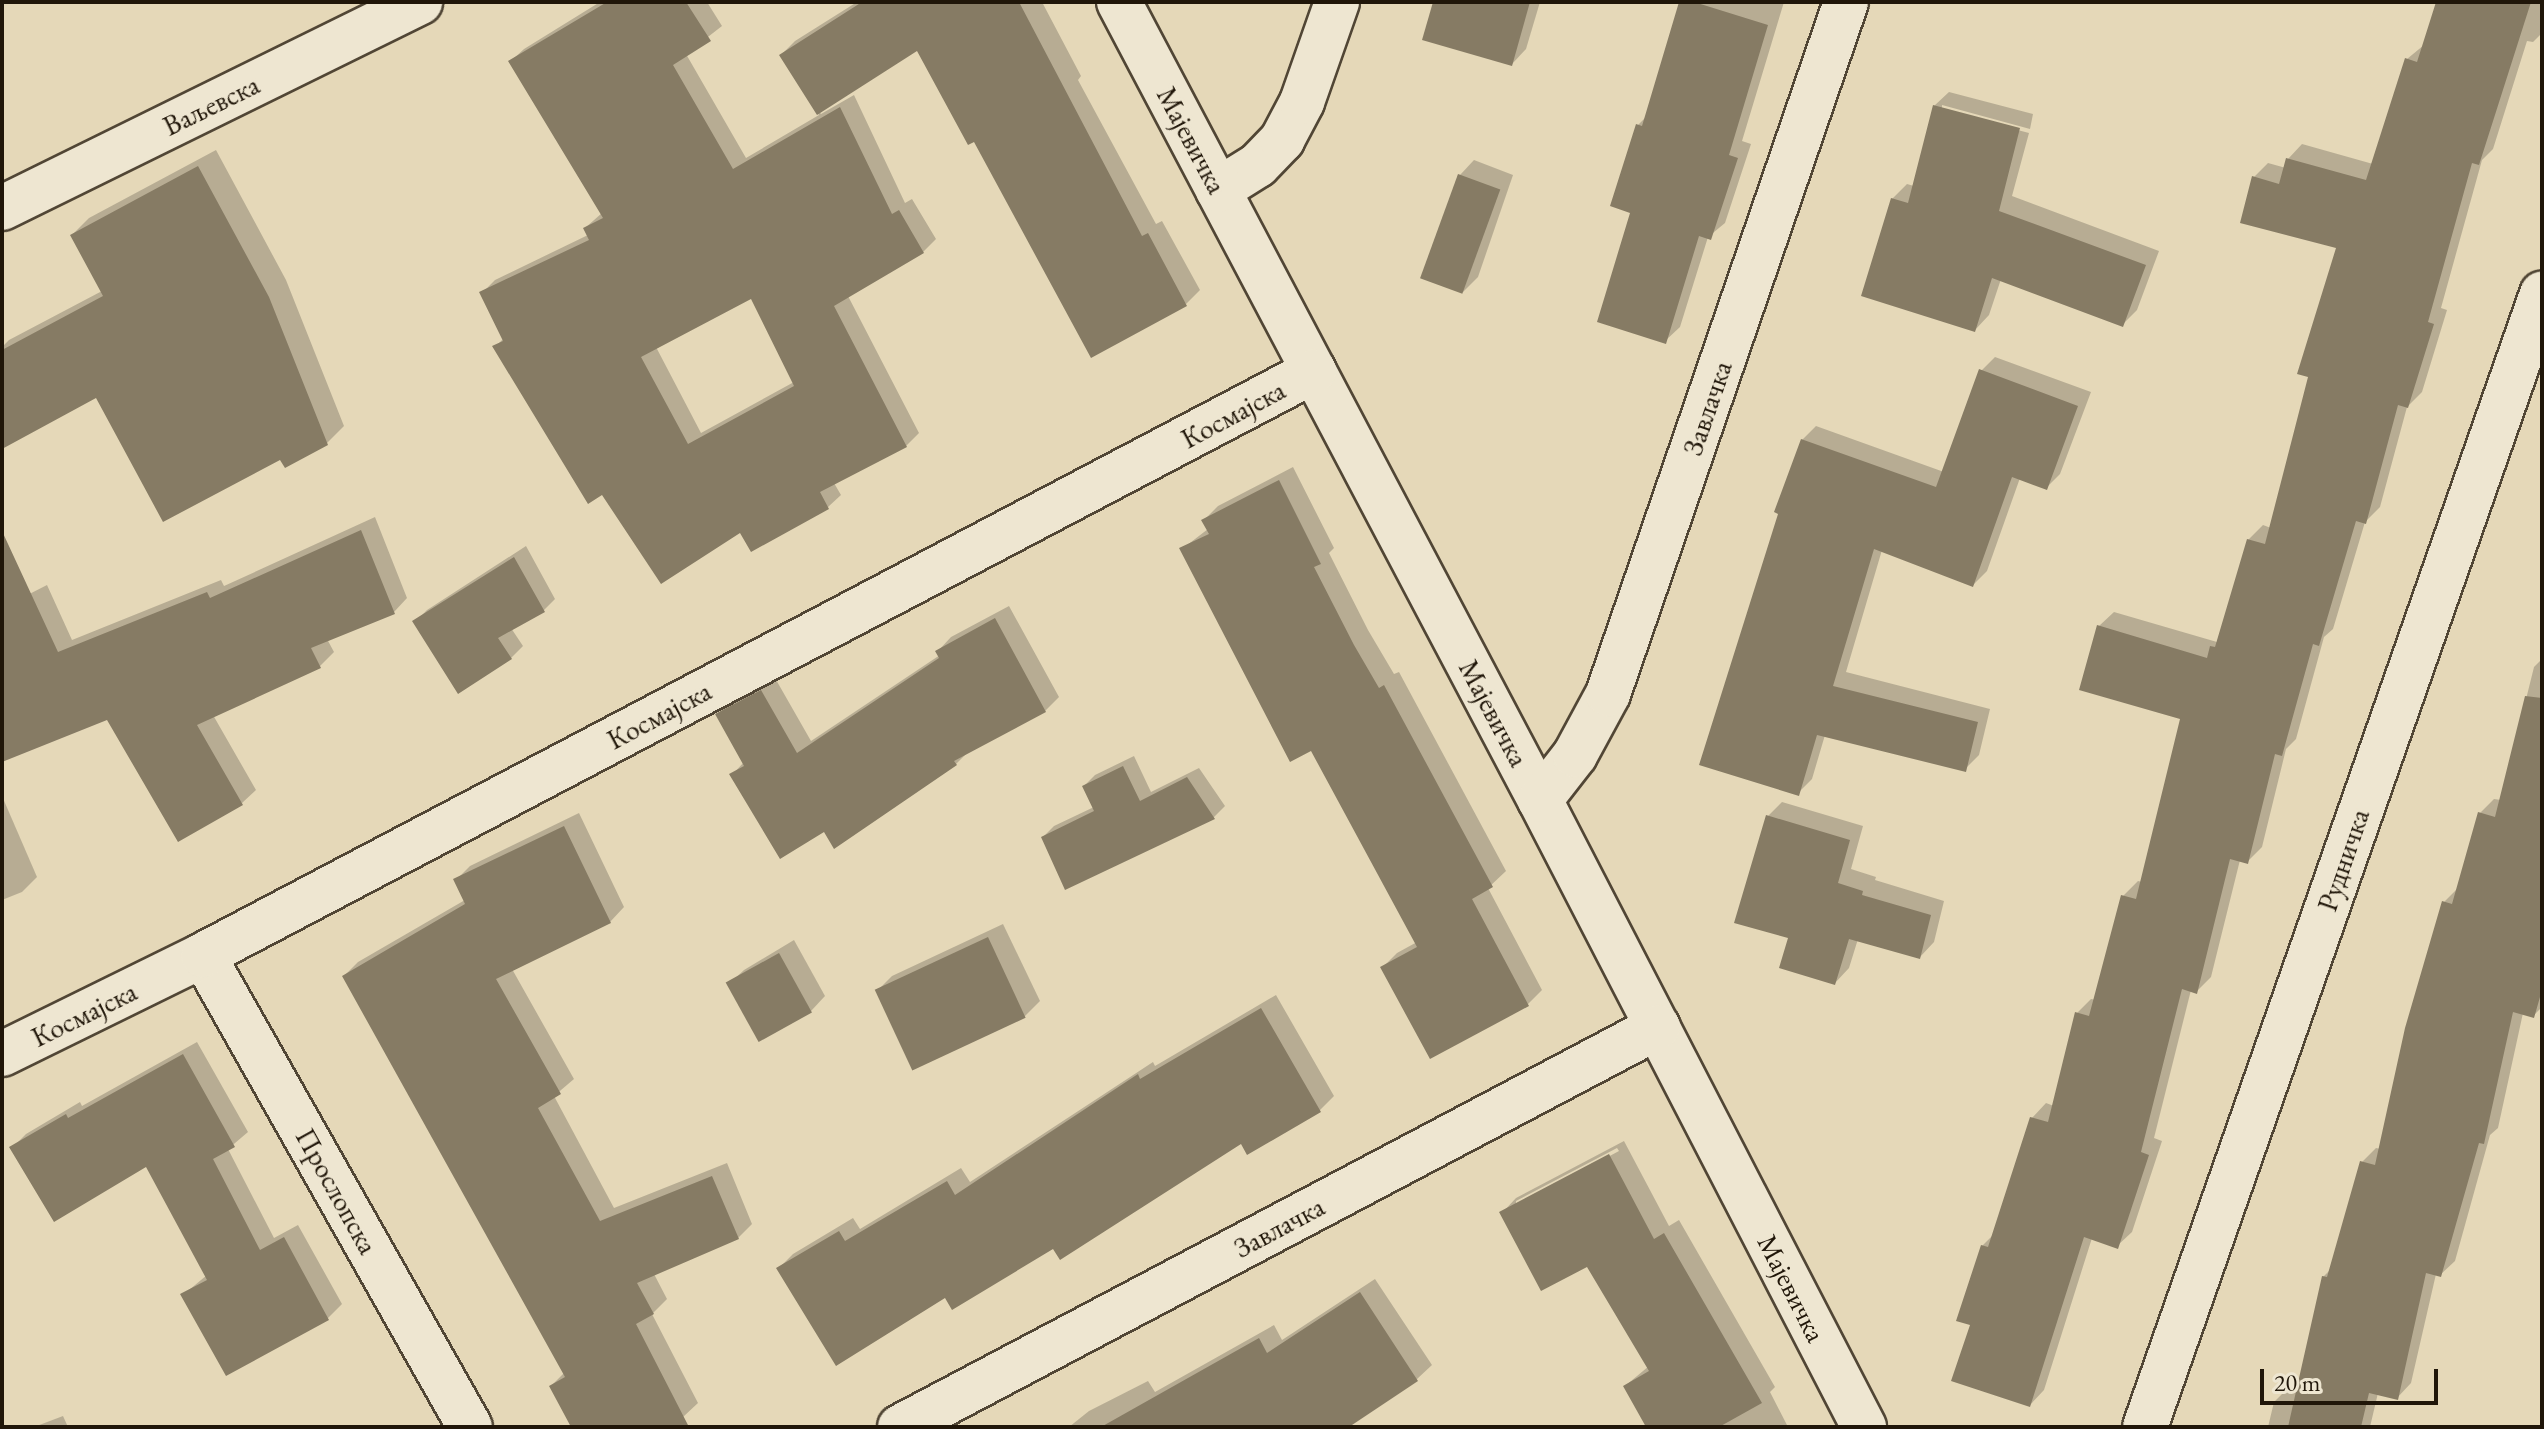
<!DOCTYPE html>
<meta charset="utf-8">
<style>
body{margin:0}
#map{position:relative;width:2544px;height:1429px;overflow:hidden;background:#e5d8b8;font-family:"EB Garamond",serif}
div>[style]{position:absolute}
.shadow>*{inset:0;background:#0003}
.building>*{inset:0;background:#867b64;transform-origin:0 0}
.roads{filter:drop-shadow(2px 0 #514635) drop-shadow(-2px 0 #514635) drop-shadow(0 2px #514635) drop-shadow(0 -2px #514635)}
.street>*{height:44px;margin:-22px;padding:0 22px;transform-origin:22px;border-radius:22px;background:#eee6d1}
span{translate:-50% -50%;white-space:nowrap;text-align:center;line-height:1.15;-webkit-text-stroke:6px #eee6d1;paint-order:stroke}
.street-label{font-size:28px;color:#201609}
.frame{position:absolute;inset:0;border:4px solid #201609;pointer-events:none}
.scale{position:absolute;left:2260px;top:1369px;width:178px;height:36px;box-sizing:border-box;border:4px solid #201609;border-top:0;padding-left:10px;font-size:24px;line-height:28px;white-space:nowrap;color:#201609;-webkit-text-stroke:6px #eee6d1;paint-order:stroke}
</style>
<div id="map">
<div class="shadow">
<i style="clip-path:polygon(evenodd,600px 2px,707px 2px,722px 26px,686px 54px,746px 158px,819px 115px,781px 55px,795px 41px,857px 2px,1042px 2px,1081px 76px,1078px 80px,1156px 224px,1162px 221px,1200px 290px,1186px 304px,975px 139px,918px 48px,819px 111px,821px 114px,854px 95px,905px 203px,912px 199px,936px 239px,923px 252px,848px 296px,919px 433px,906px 446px,834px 483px,841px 495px,828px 507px,741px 530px,603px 492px,495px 347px,504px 338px,482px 293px,495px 280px,588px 235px,585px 228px,602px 213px,511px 61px,524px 49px,600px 2px,752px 296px,794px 382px,701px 433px,656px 347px,752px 296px)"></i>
<i style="clip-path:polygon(1435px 2px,1540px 2px,1526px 49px,1512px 64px)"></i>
<i style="clip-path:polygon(1682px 2px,1784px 2px,1742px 141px,1751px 144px,1725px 223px,1708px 237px,1680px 327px,1665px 341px,1633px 212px,1638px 125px,1646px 117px)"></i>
<i style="clip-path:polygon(2438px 2px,2542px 2px,2542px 33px,2533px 42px,2527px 41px,2493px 149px,2482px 160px,2441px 308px,2447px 310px,2422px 392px,2407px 407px,2380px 507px,2365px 522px,2333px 629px,2324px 637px,2296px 739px,2286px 749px,2262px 847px,2248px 861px,2240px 860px,2211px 977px,2197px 991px,2191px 990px,2154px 1138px,2162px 1141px,2132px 1232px,2117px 1246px,2092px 1238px,2044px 1390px,2030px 1405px,1973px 1324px,1982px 1246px,1995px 1233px,2032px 1118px,2046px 1103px,2054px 1106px,2077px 1013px,2091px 999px,2096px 1000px,2123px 896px,2138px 881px,2142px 882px,2182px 718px,2099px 626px,2114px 612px,2217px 642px,2248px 540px,2263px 525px,2271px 528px,2311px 376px,2338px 247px,2254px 177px,2268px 163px,2286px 168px,2288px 159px,2302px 144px,2373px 164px,2407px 59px,2424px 45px)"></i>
<i style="clip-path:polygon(1949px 92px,2033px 114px,2030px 129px,1942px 105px,1942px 110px,2029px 133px,2012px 196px,2159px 251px,2137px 310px,2122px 325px,2001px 279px,1989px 315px,1975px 330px,1892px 199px,1907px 184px,1914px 186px,1934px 106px)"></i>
<i style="clip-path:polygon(216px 150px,286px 280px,344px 426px,327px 443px,281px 457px,97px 396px,2px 376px,2px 347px,9px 340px,102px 291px,72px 235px,89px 218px)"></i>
<i style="clip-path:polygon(1474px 160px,1513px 175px,1478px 277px,1463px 292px,1460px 175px)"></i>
<i style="clip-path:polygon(1995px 357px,2091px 392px,2060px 474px,2046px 488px,2020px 478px,1987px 571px,1973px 585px,1882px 550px,1846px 672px,1990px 709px,1979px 755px,1965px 769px,1825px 735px,1812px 779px,1798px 793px,1802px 440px,1816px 426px,1944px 472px,1981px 371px)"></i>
<i style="clip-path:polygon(1293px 467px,1334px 548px,1329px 553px,1368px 630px,1394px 674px,1399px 672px,1506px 871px,1488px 888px,1542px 990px,1528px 1004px,1383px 967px,1397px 953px,1417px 942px,1312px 748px,1182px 549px,1208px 529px,1204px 520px,1218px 506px)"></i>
<i style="clip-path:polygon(375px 517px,407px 598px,394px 612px,327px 639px,334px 652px,320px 666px,213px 715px,256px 790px,242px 803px,108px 717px,2px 760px,2px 608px,47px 585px,72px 640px,221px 580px,224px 586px)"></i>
<i style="clip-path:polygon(526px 546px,555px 599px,544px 610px,511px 628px,523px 646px,511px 658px,415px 622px,427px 610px)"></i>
<i style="clip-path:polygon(1009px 606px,1059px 697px,1045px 711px,968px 752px,956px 764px,825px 829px,732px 775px,744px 762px,718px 714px,731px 701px,775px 678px,811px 741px,940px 655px,938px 651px,951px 637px)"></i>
<i style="clip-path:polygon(2542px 659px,2542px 1007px,2533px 1016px,2523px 1013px,2498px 1128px,2490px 1135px,2455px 1261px,2440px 1275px,2436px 1274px,2411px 1383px,2397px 1398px,2378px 1393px,2370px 1427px,2268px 1427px,2274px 1402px,2288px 1388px,2298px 1390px,2323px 1277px,2332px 1268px,2362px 1162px,2376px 1148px,2381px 1149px,2444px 902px,2458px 888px,2480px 813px,2494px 799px,2501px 800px,2534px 667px)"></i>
<i style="clip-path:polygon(1134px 756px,1151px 792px,1199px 768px,1225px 806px,1214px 817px,1043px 837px,1054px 826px,1094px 807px,1084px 786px,1095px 775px)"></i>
<i style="clip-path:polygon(2px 796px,37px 877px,22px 892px,2px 900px)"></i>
<i style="clip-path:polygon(1782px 802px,1863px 826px,1851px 869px,1876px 877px,1875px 880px,1944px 901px,1934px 942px,1920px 957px,1858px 939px,1849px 968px,1835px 983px,1790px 937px,1768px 816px)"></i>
<i style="clip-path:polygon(579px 813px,624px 907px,610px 922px,512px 969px,574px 1079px,554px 1096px,614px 1208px,727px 1163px,752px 1224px,738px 1238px,654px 1274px,667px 1299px,652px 1314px,698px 1403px,683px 1417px,663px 1427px,573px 1427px,551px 1386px,564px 1373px,344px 976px,358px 962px,465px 900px,456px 880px,470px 866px)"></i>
<i style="clip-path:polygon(1003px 924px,1040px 1001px,1025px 1016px,878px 990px,892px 976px)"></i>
<i style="clip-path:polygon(794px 940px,825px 996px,811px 1011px,729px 984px,744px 970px)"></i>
<i style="clip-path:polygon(1276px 995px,1334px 1096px,1320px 1110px,1247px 1152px,1241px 1142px,1054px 1247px,945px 1295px,779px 1268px,793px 1254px,853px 1218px,860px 1229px,961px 1168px,970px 1182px,1153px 1062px,1155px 1066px)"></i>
<i style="clip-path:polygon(197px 1042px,248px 1132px,228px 1149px,274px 1238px,298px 1225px,342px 1304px,328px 1318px,226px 1373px,183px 1295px,207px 1275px,147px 1164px,12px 1148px,26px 1134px,80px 1102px,82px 1106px)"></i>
<i style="clip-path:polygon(evenodd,1624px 1141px,1669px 1226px,1679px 1220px,1775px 1387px,1770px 1392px,1788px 1427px,1648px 1427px,1625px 1386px,1649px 1366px,1588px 1264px,1502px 1213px,1516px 1198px,1624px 1141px,1617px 1148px,1619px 1151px,1516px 1206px,1516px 1201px,1617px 1148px)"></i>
<i style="clip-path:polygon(1375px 1279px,1432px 1365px,1417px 1379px,1343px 1427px,1069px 1427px,1089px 1411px,1148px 1381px,1155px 1392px,1274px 1325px,1282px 1340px)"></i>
<i style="clip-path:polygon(63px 1416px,68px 1427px,34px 1427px)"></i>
</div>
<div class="building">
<i style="clip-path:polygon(evenodd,607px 2px,686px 2px,711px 41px,673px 65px,733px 169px,840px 107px,892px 214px,899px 210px,924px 253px,834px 306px,907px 447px,820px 492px,829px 509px,751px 552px,740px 533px,661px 584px,602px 495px,588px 504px,492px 346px,503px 341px,479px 292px,589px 240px,583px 228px,603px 218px,508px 61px,607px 2px,751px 299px,794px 386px,688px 444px,641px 357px,751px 299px)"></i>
<i style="clip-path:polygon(862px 2px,1019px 2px,1142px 236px,1148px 233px,1187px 306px,1091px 358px,974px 142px,968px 145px,917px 51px,817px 115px,779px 55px)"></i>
<i style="clip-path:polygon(1433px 2px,1530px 2px,1512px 66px,1422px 40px)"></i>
<i style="clip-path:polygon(1679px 2px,1694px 2px,1768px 25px,1729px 155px,1738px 158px,1711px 240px,1699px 236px,1666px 344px,1597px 322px,1630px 213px,1610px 206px,1636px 124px,1642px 126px)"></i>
<i style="clip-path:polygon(2436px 2px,2531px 2px,2479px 165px,2472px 163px,2428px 322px,2434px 324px,2408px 408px,2398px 405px,2366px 524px,2356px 521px,2319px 646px,2313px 644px,2282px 756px,2275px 754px,2248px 864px,2230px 859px,2197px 994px,2182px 989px,2141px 1152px,2149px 1155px,2118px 1249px,2084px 1237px,2030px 1407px,1951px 1381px,1970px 1325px,1956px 1321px,1981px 1245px,1988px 1247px,2030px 1117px,2048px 1122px,2075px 1012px,2089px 1016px,2121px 895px,2136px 899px,2180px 719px,2079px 690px,2097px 625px,2207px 658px,2210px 646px,2215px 647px,2247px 539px,2265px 544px,2308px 377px,2297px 374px,2336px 248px,2240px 223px,2252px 176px,2279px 184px,2286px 158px,2366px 180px,2405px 58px,2417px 62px)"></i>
<i style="clip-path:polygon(1933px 105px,2020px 128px,1999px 211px,2146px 265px,2123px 327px,1992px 278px,1975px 332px,1861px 296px,1891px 198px,1908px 203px)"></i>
<i style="clip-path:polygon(198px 166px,269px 297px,328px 445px,285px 468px,280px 460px,163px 522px,96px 398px,2px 449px,2px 350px,103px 296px,70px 235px)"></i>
<i style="left:1458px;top:174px;width:45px;height:111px;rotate:20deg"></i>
<i style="clip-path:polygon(1979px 369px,2078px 406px,2047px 490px,2012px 477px,1973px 587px,1874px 549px,1833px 686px,1978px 722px,1966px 772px,1817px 735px,1799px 796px,1699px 765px,1778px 514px,1774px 512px,1801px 439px,1936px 487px)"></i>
<i style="clip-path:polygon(1279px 480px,1321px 564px,1314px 567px,1354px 645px,1379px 688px,1384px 685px,1493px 887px,1472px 899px,1529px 1006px,1430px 1059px,1380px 967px,1417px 947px,1311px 751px,1290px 762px,1179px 548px,1209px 534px,1201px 520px)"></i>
<i style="clip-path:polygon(361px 530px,395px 614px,311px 648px,321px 668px,197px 725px,243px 805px,178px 842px,107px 720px,2px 762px,2px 531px,58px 652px,207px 592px,210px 598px)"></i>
<i style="clip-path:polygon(514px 557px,545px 612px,498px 638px,512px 659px,458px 694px,412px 621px)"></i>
<i style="clip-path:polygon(995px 618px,1046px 712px,954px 761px,957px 765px,834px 849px,824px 832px,780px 859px,729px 774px,744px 766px,715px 714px,761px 690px,797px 753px,939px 658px,935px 651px)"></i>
<i style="clip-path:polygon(2525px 696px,2542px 698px,2542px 990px,2534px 1018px,2513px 1012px,2484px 1144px,2479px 1143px,2441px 1277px,2426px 1273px,2398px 1400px,2369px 1393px,2361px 1427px,2288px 1427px,2322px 1276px,2327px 1277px,2360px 1161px,2375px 1165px,2405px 1028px,2442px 901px,2452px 904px,2478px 812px,2495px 817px)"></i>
<i style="clip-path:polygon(1123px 766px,1140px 801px,1187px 777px,1215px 819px,1065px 890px,1041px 837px,1094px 811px,1082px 786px)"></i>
<i style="clip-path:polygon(1766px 815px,1850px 840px,1838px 883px,1863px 891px,1862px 895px,1931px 915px,1920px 959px,1849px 939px,1835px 985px,1779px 968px,1788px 938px,1734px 923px)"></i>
<i style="clip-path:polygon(564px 826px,611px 923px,496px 979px,561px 1094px,538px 1108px,600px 1221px,712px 1176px,739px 1239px,637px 1283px,654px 1314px,636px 1324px,689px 1427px,571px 1427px,549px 1386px,565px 1377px,342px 976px,465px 904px,453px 879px)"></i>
<i style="left:988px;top:937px;width:89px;height:125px;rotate:65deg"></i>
<i style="left:779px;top:953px;width:68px;height:61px;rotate:61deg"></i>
<i style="clip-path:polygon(1261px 1008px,1321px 1112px,1247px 1155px,1241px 1144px,1060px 1260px,1053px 1249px,952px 1310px,945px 1298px,836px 1366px,776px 1268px,839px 1231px,845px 1241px,947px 1181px,955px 1195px,1138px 1074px,1140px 1079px)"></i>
<i style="clip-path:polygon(183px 1054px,235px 1147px,213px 1159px,260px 1250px,284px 1237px,329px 1320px,226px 1376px,180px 1294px,207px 1280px,146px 1167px,54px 1222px,9px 1147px,66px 1114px,68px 1118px)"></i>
<i style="clip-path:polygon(1609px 1154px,1654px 1239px,1664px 1233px,1762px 1403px,1719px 1427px,1646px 1427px,1623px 1386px,1649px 1371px,1587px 1267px,1541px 1291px,1499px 1212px)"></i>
<i style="clip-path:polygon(1360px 1292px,1418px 1381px,1349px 1427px,1101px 1427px,1259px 1338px,1267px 1353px)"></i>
</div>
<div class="roads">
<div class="street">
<i style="left:1119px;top:2px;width:902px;rotate:62.19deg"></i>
<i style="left:1540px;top:800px;width:706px;rotate:62.67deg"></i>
<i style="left:1218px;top:190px;width:47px;rotate:-32deg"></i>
<i style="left:1258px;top:165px;width:35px;rotate:-46deg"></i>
<i style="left:1282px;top:140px;width:43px;rotate:-62.2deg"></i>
<i style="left:1302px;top:102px;width:106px;rotate:-70.7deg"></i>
<i style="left:2px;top:208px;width:466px;rotate:-26.2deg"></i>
<i style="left:1540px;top:800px;width:57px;rotate:-52.1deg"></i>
<i style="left:1575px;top:755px;width:69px;rotate:-61.6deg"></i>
<i style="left:1608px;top:694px;width:732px;rotate:-71.02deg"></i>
<i style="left:203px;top:955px;width:542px;rotate:60.5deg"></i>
<i style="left:2px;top:1054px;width:224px;rotate:-26.2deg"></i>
<i style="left:203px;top:955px;width:1255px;rotate:-27.73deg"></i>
<i style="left:900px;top:1427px;width:857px;rotate:-27.82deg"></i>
<i style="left:2145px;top:1427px;width:1201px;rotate:-70.69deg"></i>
</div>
</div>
<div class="street-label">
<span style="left:211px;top:105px;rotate:-26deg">Ваљевска</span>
<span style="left:1192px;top:140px;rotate:62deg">Мајевичка</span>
<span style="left:1707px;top:408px;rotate:-71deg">Завлачка</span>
<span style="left:1233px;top:414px;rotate:-28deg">Космајска</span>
<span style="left:1494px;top:713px;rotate:62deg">Мајевичка</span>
<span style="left:659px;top:715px;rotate:-28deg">Космајска</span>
<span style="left:2343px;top:860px;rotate:-71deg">Рудничка</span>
<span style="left:84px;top:1014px;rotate:-26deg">Космајска</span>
<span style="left:337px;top:1191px;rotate:61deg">Прослопска</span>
<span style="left:1279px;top:1227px;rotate:-28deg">Завлачка</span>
<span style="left:1792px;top:1288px;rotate:63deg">Мајевичка</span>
</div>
<div class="frame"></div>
<div class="scale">20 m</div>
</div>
